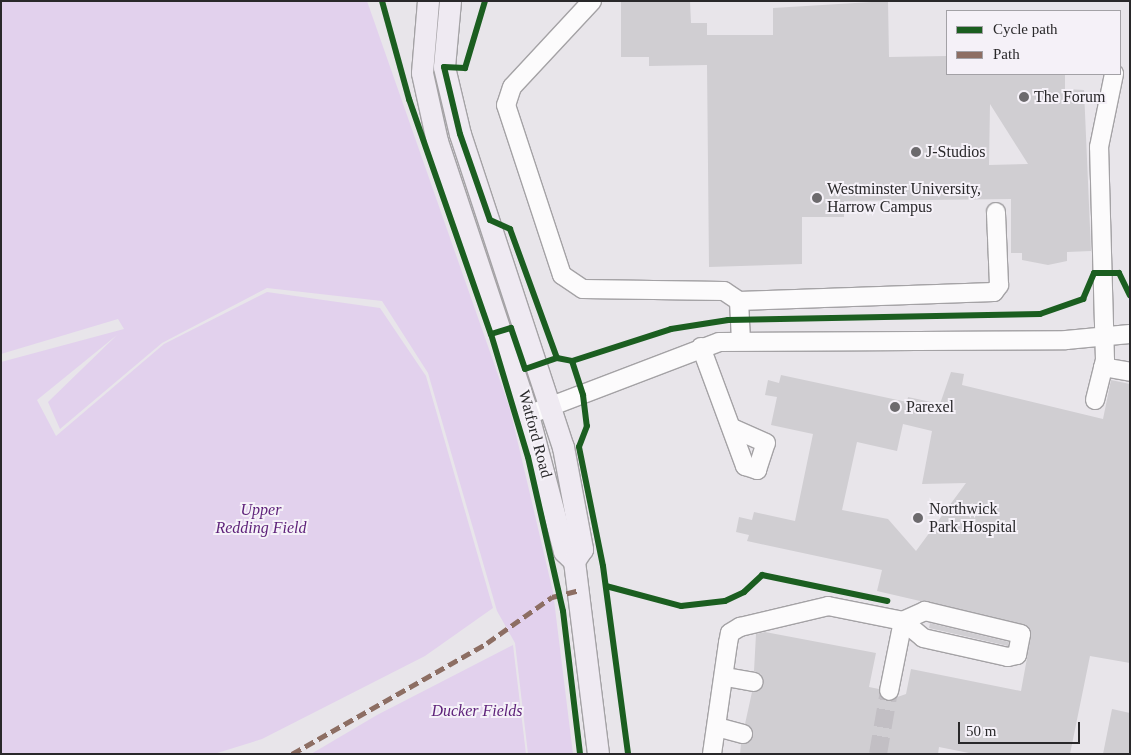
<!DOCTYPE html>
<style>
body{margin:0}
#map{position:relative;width:1131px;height:755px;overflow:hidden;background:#e8e5ea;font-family:"Times New Roman",serif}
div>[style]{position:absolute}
.green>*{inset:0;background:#e2d1ed}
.building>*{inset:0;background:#d0ced2}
.minor-tunnel>*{height:18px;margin-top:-9px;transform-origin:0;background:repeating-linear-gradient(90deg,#c2bfc4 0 18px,transparent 0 27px)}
.roads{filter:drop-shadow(1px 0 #a4a2a5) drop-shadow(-1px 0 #a4a2a5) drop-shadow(0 1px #a4a2a5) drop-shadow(0 -1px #a4a2a5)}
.minor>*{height:18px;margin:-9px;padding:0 9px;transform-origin:9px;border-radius:9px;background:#fcfbfc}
.major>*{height:21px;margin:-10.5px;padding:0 10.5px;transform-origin:10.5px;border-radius:10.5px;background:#efeaf2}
.quiet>*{height:5px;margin-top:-2.5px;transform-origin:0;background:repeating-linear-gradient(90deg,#8d6e63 0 10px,transparent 0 15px)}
.cycleway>*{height:6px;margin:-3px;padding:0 3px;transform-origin:3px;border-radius:3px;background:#1b5e20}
.dots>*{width:14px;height:14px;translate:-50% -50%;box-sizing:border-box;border:2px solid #f5f1f8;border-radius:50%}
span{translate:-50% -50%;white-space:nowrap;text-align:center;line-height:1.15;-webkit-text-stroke:4px #f5f1f8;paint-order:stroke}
.poi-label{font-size:16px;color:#29282a}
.left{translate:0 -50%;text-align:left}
.street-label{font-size:16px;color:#29282a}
.park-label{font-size:16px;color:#5c1f78;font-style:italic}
.frame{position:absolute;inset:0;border:2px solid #29282a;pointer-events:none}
.legend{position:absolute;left:946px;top:10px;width:175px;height:65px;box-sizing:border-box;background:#f5f1f8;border:1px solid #a3a1a6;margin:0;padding:6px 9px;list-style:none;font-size:15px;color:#29282a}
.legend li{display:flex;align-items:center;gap:10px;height:25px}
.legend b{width:25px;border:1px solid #a3a1a6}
.scale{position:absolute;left:958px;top:722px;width:122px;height:22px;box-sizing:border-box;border:2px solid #29282a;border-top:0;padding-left:6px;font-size:15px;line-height:18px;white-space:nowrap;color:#29282a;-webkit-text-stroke:4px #f5f1f8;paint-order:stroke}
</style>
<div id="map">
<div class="green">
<i style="clip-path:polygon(1px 1px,367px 1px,510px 409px,553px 592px,573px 754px,528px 754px,515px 643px,497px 611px,428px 373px,382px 301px,267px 288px,162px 343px,60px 429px,48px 402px,117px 335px,37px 400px,56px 436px,164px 344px,267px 292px,380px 308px,426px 376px,493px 608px,425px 656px,262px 739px,214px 754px,1px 754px,1px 362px,124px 329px,118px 319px,1px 354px)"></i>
<i style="clip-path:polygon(513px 645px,526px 754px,311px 754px,377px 715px)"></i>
</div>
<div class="building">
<i style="clip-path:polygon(evenodd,621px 1px,690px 1px,691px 23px,707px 23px,707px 35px,773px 35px,773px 8px,888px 1px,889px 57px,947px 56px,947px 74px,1065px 74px,1065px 89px,1084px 90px,1091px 251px,1067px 252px,1067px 261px,1048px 265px,1022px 260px,1022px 253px,1011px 253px,1011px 199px,844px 201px,844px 217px,802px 217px,802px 264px,709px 267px,707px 65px,649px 66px,649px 57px,621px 57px,621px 1px,990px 104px,1028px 164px,989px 165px,990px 104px)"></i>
<i style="clip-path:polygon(evenodd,951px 372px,964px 374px,962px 385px,1103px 419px,1111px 380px,1130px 384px,1130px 663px,1090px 656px,1070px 754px,974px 754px,939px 747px,938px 754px,740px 754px,741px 744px,753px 736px,745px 724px,752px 692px,764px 684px,761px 674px,754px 671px,756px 634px,765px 632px,876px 653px,869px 687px,879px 689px,886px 701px,906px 694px,911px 669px,1021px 691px,1031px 636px,1028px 626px,877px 591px,882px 570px,747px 541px,749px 535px,736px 532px,739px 517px,752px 520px,754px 512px,795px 521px,813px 434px,771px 425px,777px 397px,765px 395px,768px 380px,779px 383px,781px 375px,907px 402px,908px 397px,940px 404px,951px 372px,903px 424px,932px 431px,922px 484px,966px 483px,916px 551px,888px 519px,842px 510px,857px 442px,897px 451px,903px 424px)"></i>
<i style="clip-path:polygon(930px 623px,1009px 642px,1008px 646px,929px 628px)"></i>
<i style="clip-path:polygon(1112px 709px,1130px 713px,1130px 754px,1103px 754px)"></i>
</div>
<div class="minor-tunnel">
<i style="left:878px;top:754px;width:64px;rotate:-80.1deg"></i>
</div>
<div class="roads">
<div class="minor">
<i style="left:592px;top:1px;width:117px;rotate:132.9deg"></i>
<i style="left:512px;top:87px;width:19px;rotate:108deg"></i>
<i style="left:506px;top:105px;width:179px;rotate:71.8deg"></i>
<i style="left:562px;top:275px;width:25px;rotate:34deg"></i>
<i style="left:583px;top:289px;width:141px;rotate:0.8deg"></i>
<i style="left:724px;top:291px;width:18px;rotate:34deg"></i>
<i style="left:739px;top:301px;width:40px;rotate:87.1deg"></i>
<i style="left:739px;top:301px;width:255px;rotate:-2deg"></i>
<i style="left:994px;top:292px;width:9px;rotate:-54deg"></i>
<i style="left:999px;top:285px;width:73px;rotate:-92.4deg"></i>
<i style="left:701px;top:347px;width:127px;rotate:69.7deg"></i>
<i style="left:745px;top:466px;width:13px;rotate:18deg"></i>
<i style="left:757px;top:470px;width:28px;rotate:-72deg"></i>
<i style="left:766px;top:443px;width:37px;rotate:-156deg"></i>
<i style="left:1103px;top:367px;width:27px;rotate:10deg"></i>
<i style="left:1095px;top:400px;width:41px;rotate:-76deg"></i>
<i style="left:1105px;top:360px;width:213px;rotate:-91.6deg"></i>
<i style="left:1099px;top:147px;width:75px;rotate:-78.4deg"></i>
<i style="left:528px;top:415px;width:204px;rotate:-20.9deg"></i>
<i style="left:719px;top:342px;width:347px;rotate:-0.3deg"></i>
<i style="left:1066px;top:340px;width:64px;rotate:-5.4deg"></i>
<i style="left:726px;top:677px;width:28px;rotate:10deg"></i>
<i style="left:717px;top:727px;width:27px;rotate:15deg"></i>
<i style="left:712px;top:754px;width:112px;rotate:-81.8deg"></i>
<i style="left:728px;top:643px;width:10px;rotate:-79deg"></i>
<i style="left:730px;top:633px;width:12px;rotate:-31deg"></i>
<i style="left:740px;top:627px;width:90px;rotate:-13.4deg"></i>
<i style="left:828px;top:606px;width:76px;rotate:11.3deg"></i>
<i style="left:903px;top:621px;width:26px;rotate:40deg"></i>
<i style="left:923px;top:638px;width:87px;rotate:12.6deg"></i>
<i style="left:1008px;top:657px;width:9px;rotate:-13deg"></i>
<i style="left:1017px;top:655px;width:21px;rotate:-79deg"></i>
<i style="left:1021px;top:634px;width:99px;rotate:-166.5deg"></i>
<i style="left:925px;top:611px;width:24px;rotate:156deg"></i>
<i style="left:903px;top:621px;width:71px;rotate:101.3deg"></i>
</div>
<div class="major">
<i style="left:428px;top:1px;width:72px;rotate:94.8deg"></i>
<i style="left:422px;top:73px;width:70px;rotate:77.6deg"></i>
<i style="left:437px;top:141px;width:289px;rotate:71.6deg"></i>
<i style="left:528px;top:415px;width:141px;rotate:75.2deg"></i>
<i style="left:564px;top:551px;width:14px;rotate:45deg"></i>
<i style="left:574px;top:561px;width:194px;rotate:82.9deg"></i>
<i style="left:450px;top:1px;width:66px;rotate:95.2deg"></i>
<i style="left:444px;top:67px;width:69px;rotate:76.6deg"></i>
<i style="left:460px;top:134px;width:330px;rotate:71.8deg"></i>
<i style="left:563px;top:447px;width:104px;rotate:79.4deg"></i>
<i style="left:582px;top:549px;width:14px;rotate:124deg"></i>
</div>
</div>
<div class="quiet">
<i style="left:292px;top:754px;width:224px;rotate:-29.6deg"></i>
<i style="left:487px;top:643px;width:80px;rotate:-35.3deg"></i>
<i style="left:552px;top:597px;width:29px;rotate:-14deg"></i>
</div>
<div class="cycleway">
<i style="left:382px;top:1px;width:102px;rotate:74.6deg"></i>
<i style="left:409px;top:99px;width:249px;rotate:70.8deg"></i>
<i style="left:491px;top:334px;width:128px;rotate:73.3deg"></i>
<i style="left:528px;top:457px;width:158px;rotate:77.2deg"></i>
<i style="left:563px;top:611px;width:144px;rotate:83.2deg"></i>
<i style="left:485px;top:1px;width:70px;rotate:106.6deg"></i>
<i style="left:465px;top:68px;width:21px;rotate:-177deg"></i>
<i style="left:444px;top:67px;width:69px;rotate:76.6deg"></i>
<i style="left:460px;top:134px;width:91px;rotate:70.8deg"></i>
<i style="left:490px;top:220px;width:22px;rotate:24deg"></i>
<i style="left:510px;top:229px;width:137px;rotate:70deg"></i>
<i style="left:491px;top:334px;width:21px;rotate:-17deg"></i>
<i style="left:511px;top:328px;width:43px;rotate:71.1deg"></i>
<i style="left:525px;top:369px;width:34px;rotate:-19deg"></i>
<i style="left:557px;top:358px;width:15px;rotate:11deg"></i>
<i style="left:572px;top:361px;width:36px;rotate:72deg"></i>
<i style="left:583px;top:395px;width:31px;rotate:83deg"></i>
<i style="left:587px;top:426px;width:22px;rotate:111deg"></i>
<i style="left:579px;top:447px;width:121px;rotate:78.6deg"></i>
<i style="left:603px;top:566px;width:190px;rotate:82.4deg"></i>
<i style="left:572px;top:361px;width:104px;rotate:-17.9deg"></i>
<i style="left:671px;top:329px;width:58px;rotate:-9deg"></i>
<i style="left:728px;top:320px;width:312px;rotate:-1.1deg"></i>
<i style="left:1040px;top:314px;width:46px;rotate:-19.2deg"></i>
<i style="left:1083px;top:299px;width:28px;rotate:-67deg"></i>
<i style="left:1094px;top:273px;width:25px"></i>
<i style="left:1119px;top:273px;width:25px;rotate:64deg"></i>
<i style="left:606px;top:586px;width:78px;rotate:14.9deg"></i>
<i style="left:681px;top:606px;width:44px;rotate:-6.5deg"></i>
<i style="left:725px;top:601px;width:21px;rotate:-25deg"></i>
<i style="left:744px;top:592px;width:25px;rotate:-43deg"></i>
<i style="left:762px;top:575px;width:128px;rotate:11.7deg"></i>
</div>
<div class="dots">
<i style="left:1024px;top:97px;background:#6c6a6d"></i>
<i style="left:916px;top:152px;background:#6c6a6d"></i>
<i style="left:817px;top:198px;background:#6c6a6d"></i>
<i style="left:895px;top:407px;background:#6c6a6d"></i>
<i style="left:918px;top:518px;background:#6c6a6d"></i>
</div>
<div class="poi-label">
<span class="left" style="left:1034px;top:97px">The Forum</span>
<span class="left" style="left:926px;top:152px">J-Studios</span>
<span class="left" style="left:827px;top:198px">Westminster University,<br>Harrow Campus</span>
<span class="left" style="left:906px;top:407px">Parexel</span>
<span class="left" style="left:929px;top:518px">Northwick<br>Park Hospital</span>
</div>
<div class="street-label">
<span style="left:535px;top:434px;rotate:75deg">Watford Road</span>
</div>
<div class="park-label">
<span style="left:261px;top:519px">Upper<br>Redding Field</span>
<span style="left:477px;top:711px">Ducker Fields</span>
</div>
<div class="frame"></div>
<ul class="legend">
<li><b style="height:6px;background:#1b5e20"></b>Cycle path</li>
<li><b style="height:6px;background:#8d6e63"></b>Path</li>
</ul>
<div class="scale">50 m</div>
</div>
